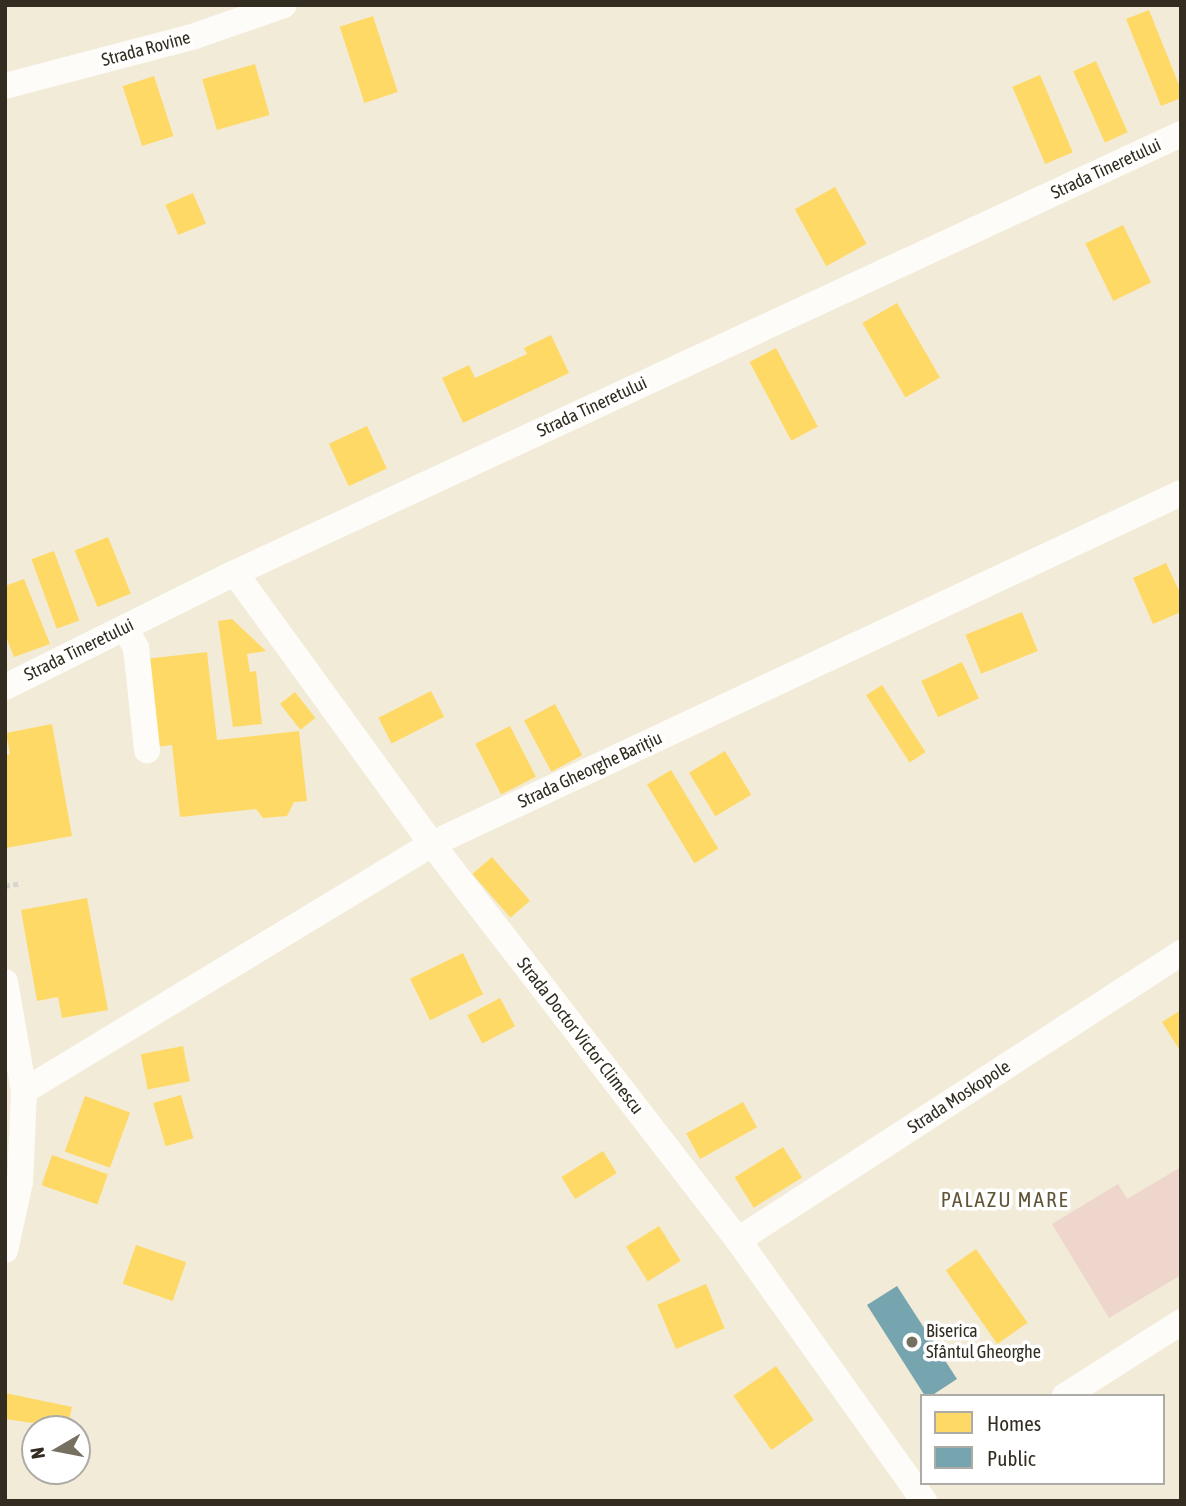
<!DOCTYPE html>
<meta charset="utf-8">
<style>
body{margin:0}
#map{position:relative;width:1186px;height:1506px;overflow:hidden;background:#f2ebd8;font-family:"Asap Condensed",sans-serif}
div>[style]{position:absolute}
.green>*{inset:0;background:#eed6cd}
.homes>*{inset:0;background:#ffd966;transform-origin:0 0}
.public>*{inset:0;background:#76a5af}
.path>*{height:4.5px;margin-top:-2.25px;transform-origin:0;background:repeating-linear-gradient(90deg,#d7d5cf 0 5px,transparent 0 8.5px)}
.minor>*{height:26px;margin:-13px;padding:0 13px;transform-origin:13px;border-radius:13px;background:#fdfcf9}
.dots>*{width:19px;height:19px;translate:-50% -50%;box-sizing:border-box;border:4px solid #fff;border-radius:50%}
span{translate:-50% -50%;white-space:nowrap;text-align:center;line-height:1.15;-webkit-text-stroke:7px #fff;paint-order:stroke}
.street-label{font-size:18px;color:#322d20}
.poi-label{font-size:18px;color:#322d20}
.left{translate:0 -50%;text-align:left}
.quarter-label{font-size:21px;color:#605537;letter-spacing:2px}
.frame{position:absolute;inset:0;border:7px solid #322d20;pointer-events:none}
.legend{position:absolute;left:920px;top:1394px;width:245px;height:91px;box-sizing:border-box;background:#fff;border:2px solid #adaba6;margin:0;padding:9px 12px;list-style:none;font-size:21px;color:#322d20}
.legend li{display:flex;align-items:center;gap:14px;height:35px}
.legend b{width:35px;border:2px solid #adaba6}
.north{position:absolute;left:21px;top:1415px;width:70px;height:70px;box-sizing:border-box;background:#fff;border:2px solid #adaba6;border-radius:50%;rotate:260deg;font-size:19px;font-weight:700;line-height:28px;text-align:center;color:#322d20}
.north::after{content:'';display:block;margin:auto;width:24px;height:32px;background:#757060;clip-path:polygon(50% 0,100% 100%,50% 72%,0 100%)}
</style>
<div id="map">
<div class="green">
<i style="clip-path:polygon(1181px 1167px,1181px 1275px,1109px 1318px,1052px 1224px,1118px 1184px,1127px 1199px)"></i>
</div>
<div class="homes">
<i style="clip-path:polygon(1149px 10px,1181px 90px,1181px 98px,1161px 106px,1126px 19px)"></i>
<i style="left:373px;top:16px;width:80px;height:35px;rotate:72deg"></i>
<i style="left:1096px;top:61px;width:78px;height:25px;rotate:66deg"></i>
<i style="left:255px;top:64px;width:53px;height:55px;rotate:74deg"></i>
<i style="left:1040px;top:75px;width:84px;height:30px;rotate:67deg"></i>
<i style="left:154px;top:76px;width:63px;height:33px;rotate:72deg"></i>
<i style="left:835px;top:187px;width:65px;height:46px;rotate:61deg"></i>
<i style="left:193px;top:193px;width:33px;height:30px;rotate:67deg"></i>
<i style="left:1123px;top:225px;width:64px;height:42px;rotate:64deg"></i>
<i style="left:897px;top:303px;width:86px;height:40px;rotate:60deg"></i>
<i style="clip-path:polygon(551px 335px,569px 373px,463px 423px,442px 378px,469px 365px,475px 378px,527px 354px,524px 348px)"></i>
<i style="left:776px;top:348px;width:89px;height:30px;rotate:62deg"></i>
<i style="left:367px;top:426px;width:47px;height:42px;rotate:65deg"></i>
<i style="left:108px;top:537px;width:61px;height:36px;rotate:68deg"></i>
<i style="left:54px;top:551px;width:74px;height:24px;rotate:70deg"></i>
<i style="clip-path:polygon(1166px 563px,1181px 595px,1181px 612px,1153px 624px,1133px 578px)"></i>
<i style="clip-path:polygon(24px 579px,50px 644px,14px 657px,5px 634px,5px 586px)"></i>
<i style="left:1022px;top:612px;width:42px;height:61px;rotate:68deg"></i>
<i style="clip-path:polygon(232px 619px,266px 651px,247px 654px,250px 672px,256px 671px,262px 724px,233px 727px,218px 621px)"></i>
<i style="clip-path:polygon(207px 652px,217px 740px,299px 731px,307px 801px,294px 802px,287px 816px,263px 818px,256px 809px,180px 817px,172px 745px,155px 747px,145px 659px)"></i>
<i style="left:962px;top:662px;width:40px;height:45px;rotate:65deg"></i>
<i style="left:882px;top:685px;width:80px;height:19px;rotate:57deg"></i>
<i style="left:431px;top:691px;width:29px;height:59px;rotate:63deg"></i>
<i style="left:295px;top:692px;width:33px;height:19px;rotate:52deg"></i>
<i style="left:555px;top:704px;width:58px;height:35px;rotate:62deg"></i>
<i style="clip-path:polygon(52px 724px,72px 836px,6px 848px,5px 755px,10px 754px,6px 733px)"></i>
<i style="left:510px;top:726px;width:57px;height:39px;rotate:63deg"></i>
<i style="left:725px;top:751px;width:51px;height:42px;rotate:59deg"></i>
<i style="left:671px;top:770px;width:92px;height:28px;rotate:59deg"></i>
<i style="left:492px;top:857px;width:58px;height:26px;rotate:49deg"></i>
<i style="clip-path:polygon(87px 898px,108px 1010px,62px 1018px,58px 997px,37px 1001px,21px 910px)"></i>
<i style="left:463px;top:953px;width:46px;height:59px;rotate:64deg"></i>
<i style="left:500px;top:998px;width:32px;height:37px;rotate:62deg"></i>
<i style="clip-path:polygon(1181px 1010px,1181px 1052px,1162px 1022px)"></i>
<i style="left:183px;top:1046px;width:36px;height:43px;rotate:79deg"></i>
<i style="left:181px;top:1095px;width:45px;height:29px;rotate:74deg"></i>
<i style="left:85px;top:1096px;width:48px;height:59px;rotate:20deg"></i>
<i style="left:743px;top:1102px;width:29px;height:65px;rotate:61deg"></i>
<i style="left:783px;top:1147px;width:36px;height:57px;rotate:58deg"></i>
<i style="left:603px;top:1151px;width:26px;height:49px;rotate:58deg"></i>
<i style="left:52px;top:1155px;width:59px;height:32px;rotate:19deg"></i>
<i style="left:659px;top:1226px;width:41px;height:39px;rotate:58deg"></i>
<i style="left:136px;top:1245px;width:53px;height:41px;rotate:19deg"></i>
<i style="left:976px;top:1249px;width:90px;height:37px;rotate:55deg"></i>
<i style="left:706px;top:1284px;width:48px;height:53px;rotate:67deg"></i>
<i style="left:776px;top:1366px;width:66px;height:52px;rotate:55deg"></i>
<i style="clip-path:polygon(5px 1393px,72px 1407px,67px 1428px,5px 1419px)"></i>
</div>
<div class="public">
<i style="clip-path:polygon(897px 1286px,957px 1379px,931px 1396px,925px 1396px,867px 1305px)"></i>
</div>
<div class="path">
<i style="left:5px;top:886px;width:17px;rotate:-10deg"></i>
</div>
<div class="minor">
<i style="left:5px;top:86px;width:193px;rotate:-14.7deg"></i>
<i style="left:192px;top:37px;width:97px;rotate:-19.2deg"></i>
<i style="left:235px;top:573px;width:335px;rotate:54deg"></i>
<i style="left:432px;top:844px;width:500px;rotate:52.31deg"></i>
<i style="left:738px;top:1240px;width:320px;rotate:54.5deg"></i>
<i style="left:125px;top:628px;width:23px;rotate:61deg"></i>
<i style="left:136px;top:648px;width:103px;rotate:83.8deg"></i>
<i style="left:5px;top:687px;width:257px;rotate:-26.4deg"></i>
<i style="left:235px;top:573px;width:1043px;rotate:-24.89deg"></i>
<i style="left:5px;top:982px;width:111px;rotate:80.1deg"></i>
<i style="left:24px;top:1091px;width:91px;rotate:92.5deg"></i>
<i style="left:20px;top:1182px;width:70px;rotate:102.4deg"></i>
<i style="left:24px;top:1091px;width:477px;rotate:-31.2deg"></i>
<i style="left:432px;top:844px;width:827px;rotate:-25.11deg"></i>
<i style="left:738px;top:1240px;width:528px;rotate:-32.94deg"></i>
<i style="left:1065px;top:1396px;width:138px;rotate:-32.5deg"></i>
</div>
<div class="dots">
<i style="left:912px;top:1342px;background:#757060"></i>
</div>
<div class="street-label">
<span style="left:146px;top:49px;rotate:-15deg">Strada Rovine</span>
<span style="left:1106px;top:169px;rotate:-25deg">Strada Tineretului</span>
<span style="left:592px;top:407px;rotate:-25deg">Strada Tineretului</span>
<span style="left:79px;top:650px;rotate:-26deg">Strada Tineretului</span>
<span style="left:590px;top:770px;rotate:-25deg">Strada Gheorghe Barițiu</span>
<span style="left:580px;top:1036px;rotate:52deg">Strada Doctor Victor Climescu</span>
<span style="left:959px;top:1097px;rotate:-33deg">Strada Moskopole</span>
</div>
<div class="poi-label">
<span class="left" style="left:926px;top:1342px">Biserica<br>Sfântul Gheorghe</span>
</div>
<div class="quarter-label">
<span style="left:1005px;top:1199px">PALAZU MARE</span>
</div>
<div class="frame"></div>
<ul class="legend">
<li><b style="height:19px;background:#ffd966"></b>Homes</li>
<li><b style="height:19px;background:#76a5af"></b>Public</li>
</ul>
<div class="north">N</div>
</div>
